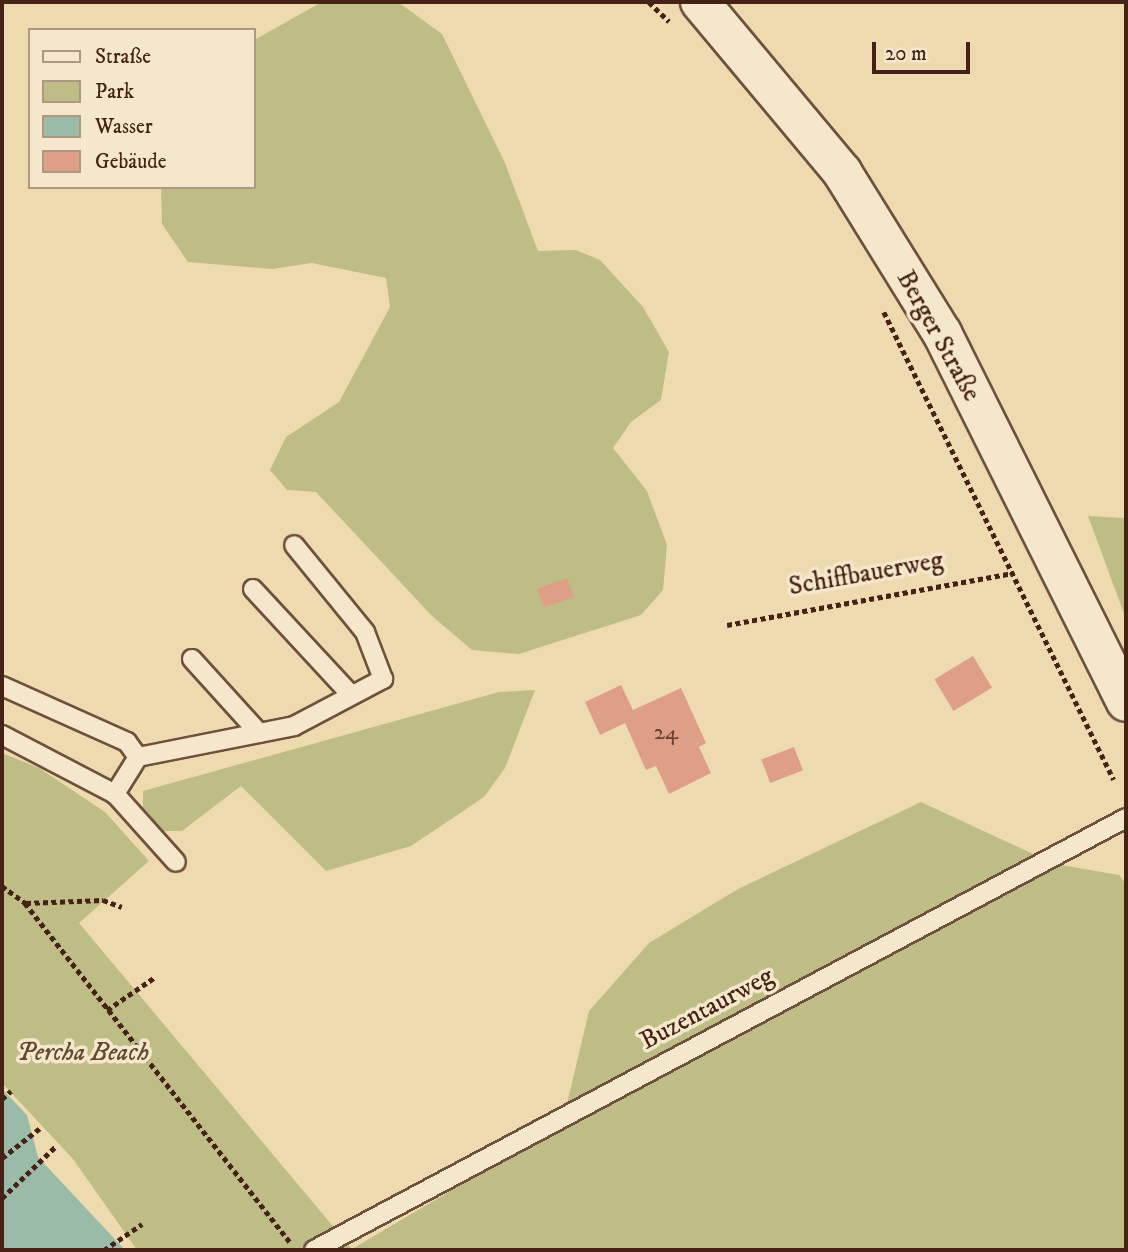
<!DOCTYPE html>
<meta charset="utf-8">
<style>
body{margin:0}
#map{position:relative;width:1128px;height:1252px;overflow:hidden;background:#eedaaf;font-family:"IM FELL DW Pica",serif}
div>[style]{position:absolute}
.green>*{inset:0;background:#bfbd86}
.water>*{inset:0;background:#9abba7}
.building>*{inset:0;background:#df9f87;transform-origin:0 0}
.path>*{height:4.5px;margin-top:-2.25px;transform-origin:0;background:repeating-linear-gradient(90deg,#452215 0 5px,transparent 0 8.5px)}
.roads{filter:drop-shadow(2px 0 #6f503c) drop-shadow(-2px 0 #6f503c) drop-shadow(0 2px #6f503c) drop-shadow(0 -2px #6f503c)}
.service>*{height:18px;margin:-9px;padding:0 9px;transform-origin:9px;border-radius:9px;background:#f4e7cb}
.secondary>*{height:38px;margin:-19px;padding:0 19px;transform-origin:19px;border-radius:19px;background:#f4e7cb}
span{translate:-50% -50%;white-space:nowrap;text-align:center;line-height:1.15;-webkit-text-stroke:7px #f4e7cb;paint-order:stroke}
.number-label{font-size:23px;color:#6c4132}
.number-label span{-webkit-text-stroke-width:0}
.street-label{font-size:26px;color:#452215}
.park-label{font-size:26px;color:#644931;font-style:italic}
.frame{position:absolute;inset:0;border:4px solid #452215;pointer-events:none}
.legend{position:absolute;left:28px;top:28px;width:228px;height:161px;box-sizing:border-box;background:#f4e7cb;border:2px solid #ae9882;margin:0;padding:9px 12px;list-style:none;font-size:21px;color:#452215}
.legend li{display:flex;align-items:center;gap:14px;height:35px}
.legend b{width:35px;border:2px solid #ae9882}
.scale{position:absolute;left:872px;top:42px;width:98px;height:32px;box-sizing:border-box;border:4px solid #452215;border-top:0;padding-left:9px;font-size:21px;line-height:24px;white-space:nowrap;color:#452215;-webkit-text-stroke:5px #f4e7cb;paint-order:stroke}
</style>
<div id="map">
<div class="green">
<i style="clip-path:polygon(322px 2px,398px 2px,442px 34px,505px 163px,538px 251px,576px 250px,600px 260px,643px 307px,669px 352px,661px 400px,631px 422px,613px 448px,647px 491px,667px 545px,663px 590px,641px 615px,519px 654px,472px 650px,432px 616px,316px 492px,287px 490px,270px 470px,286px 437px,339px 402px,390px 307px,386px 278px,312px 263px,272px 269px,188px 262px,162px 224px,161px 187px,254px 187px,254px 40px)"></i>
<i style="clip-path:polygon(1088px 516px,1126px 518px,1126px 619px)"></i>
<i style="clip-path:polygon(535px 690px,505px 768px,484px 797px,411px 846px,326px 871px,241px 786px,182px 831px,155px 831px,143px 820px,143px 791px,499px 692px)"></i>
<i style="clip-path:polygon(2px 753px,39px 768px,105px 812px,149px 861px,79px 923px,352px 1249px,562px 1125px,589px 1011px,649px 943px,738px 889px,921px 802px,1055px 864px,1119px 875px,1126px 884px,1126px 1250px,137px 1250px,73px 1159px,2px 1083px)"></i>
</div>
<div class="water">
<i style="clip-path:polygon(2px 1089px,27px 1115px,38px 1157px,125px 1250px,2px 1250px)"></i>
</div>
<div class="building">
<i style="left:567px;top:578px;width:20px;height:32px;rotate:70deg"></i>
<i style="left:973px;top:656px;width:37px;height:45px;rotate:59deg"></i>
<i style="clip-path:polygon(621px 685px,633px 710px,681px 688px,706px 743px,699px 747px,711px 773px,669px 794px,656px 766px,646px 770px,625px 723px,600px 735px,585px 702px)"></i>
<i style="left:794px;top:747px;width:25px;height:35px;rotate:69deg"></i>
</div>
<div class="path">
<i style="left:649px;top:2px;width:28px;rotate:44deg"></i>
<i style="left:884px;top:312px;width:521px;rotate:63.83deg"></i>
<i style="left:727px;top:625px;width:292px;rotate:-10.3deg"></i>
<i style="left:2px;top:886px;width:29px;rotate:36deg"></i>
<i style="left:25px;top:903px;width:432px;rotate:52deg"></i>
<i style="left:26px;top:903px;width:77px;rotate:-2.2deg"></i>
<i style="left:103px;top:900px;width:20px;rotate:20deg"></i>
<i style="left:107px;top:1010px;width:58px;rotate:-34.5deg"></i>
<i style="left:2px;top:1099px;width:12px;rotate:-42deg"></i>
<i style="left:2px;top:1158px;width:48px;rotate:-38.3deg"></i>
<i style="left:2px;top:1198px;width:74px;rotate:-43.9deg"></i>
<i style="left:104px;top:1250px;width:46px;rotate:-34.4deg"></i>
</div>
<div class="roads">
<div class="service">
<i style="left:253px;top:589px;width:144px;rotate:47.2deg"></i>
<i style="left:192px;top:659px;width:100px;rotate:47.8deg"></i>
<i style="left:2px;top:686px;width:137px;rotate:24.1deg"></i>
<i style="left:127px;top:742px;width:19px;rotate:54deg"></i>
<i style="left:138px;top:757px;width:44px;rotate:121.9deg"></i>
<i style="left:2px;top:735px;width:127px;rotate:27.6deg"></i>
<i style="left:115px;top:794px;width:91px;rotate:48.1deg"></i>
<i style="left:138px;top:757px;width:159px;rotate:-11.2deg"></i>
<i style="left:294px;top:726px;width:101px;rotate:-27.8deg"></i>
<i style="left:383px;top:679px;width:50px;rotate:-111deg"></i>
<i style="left:365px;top:632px;width:112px;rotate:-129.2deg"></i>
<i style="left:314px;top:1250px;width:920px;rotate:-28.01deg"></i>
</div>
<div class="secondary">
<i style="left:700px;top:2px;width:222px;rotate:50.1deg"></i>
<i style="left:842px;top:172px;width:190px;rotate:58.2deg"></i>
<i style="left:942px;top:333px;width:412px;rotate:63.5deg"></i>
</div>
</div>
<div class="number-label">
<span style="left:666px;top:733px">24</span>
</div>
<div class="street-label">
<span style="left:938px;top:336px;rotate:61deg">Berger Straße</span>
<span style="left:866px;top:574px;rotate:-10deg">Schiffbauerweg</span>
<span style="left:707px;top:1009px;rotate:-28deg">Buzentaurweg</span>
</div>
<div class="park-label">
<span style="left:83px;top:1053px">Percha Beach</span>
</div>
<div class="frame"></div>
<ul class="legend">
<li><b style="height:9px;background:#f4e7cb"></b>Straße</li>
<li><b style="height:19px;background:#bfbd86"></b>Park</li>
<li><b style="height:19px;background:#9abba7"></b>Wasser</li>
<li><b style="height:19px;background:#df9f87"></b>Gebäude</li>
</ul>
<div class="scale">20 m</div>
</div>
